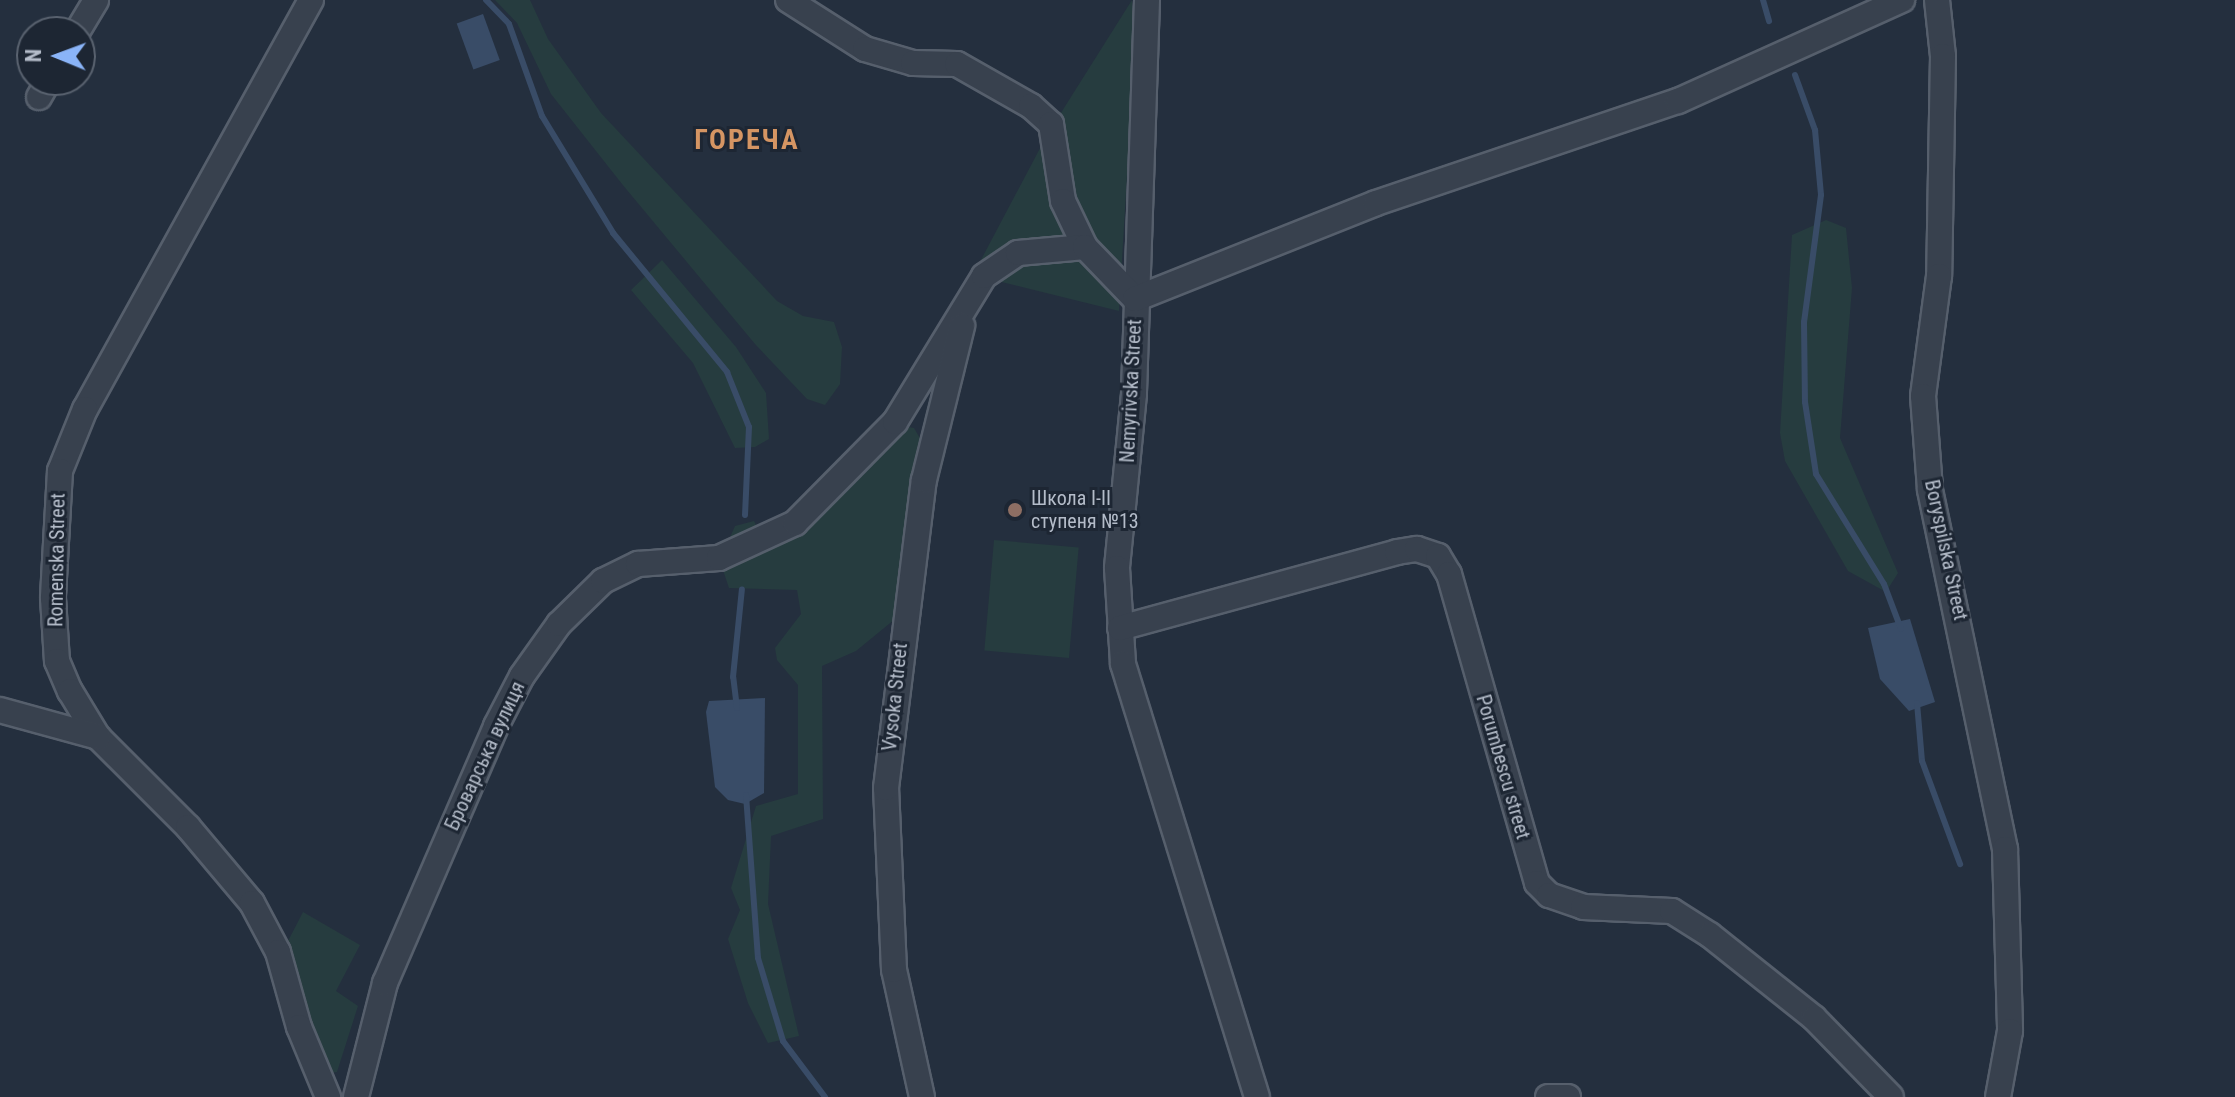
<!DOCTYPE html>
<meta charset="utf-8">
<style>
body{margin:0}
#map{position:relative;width:2235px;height:1097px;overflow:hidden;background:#242f3e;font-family:"Roboto Condensed",sans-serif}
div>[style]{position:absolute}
.green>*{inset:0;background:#263c3f;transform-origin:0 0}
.water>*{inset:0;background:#394c67;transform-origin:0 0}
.stream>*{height:6px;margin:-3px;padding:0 3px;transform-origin:3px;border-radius:3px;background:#394c67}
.roads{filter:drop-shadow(2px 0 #565f6c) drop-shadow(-2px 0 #565f6c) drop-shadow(0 2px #565f6c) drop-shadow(0 -2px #565f6c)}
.minor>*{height:24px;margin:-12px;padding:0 12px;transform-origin:12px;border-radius:12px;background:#38414e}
.dots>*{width:22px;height:22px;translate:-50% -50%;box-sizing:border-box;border:4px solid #1d2633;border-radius:50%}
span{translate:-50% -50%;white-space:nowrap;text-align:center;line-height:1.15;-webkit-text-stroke:6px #1d2633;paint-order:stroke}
.street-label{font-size:20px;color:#b4bcc9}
.poi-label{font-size:20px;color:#b4bcc9}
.left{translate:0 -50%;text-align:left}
.district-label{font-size:28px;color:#d59563;font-weight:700;letter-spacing:2px}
.north{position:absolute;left:16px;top:16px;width:80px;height:80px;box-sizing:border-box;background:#1d2633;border:2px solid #59626f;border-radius:50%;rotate:271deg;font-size:22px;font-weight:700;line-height:32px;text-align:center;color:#b4bcc9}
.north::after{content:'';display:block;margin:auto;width:28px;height:36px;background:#8ab4f8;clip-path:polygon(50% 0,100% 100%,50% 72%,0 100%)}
</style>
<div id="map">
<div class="green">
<i style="clip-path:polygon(495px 0,530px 0,548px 39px,601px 113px,777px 301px,803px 316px,834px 322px,842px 347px,840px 384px,825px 405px,807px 399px,755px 344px,622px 184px,551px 94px,517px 23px)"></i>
<i style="clip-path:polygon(1132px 0,1135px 39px,1119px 311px,973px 275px,1047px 135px)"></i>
<i style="clip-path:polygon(1826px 220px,1846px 228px,1852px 288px,1840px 438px,1898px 573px,1886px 592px,1848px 571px,1785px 461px,1780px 433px,1792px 235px)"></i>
<i style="clip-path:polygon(662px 260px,736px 347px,766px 393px,769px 439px,755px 447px,735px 448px,693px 363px,631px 290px)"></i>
<i style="clip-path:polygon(903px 426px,914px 428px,924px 445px,900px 615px,856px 651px,822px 666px,823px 819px,771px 836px,768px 904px,799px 1036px,768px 1043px,748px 1003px,728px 939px,740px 910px,731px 888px,756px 806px,798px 794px,798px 685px,777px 660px,775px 648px,801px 614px,797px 590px,729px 588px,723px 570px,727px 544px,735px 526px,754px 521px,768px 548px)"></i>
<i style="left:994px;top:540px;width:85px;height:111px;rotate:5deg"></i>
<i style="clip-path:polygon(303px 912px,360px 945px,336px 991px,358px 1006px,337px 1072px,330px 1073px,321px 1062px,288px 941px)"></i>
</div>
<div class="water">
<i style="left:483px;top:14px;width:49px;height:28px;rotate:70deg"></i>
<i style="clip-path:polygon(1910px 619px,1935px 702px,1909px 711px,1880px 679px,1868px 628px)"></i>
<i style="clip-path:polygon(765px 698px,764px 793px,745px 804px,728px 800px,715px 787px,706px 712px,709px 701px)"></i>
</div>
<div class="stream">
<i style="left:486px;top:0;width:33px;rotate:46deg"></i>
<i style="left:509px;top:24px;width:98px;rotate:70.3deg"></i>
<i style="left:542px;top:116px;width:137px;rotate:58.7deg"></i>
<i style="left:613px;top:233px;width:180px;rotate:50.6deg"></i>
<i style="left:727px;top:372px;width:59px;rotate:68.2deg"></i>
<i style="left:749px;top:427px;width:88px;rotate:92.6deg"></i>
<i style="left:1763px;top:0;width:22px;rotate:74deg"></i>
<i style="left:1795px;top:75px;width:59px;rotate:70deg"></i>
<i style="left:1815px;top:130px;width:65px;rotate:84.7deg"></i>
<i style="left:1821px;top:195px;width:128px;rotate:97.6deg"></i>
<i style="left:1804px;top:322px;width:80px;rotate:89.3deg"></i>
<i style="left:1805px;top:402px;width:73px;rotate:81.3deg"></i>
<i style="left:1816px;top:474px;width:129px;rotate:58.3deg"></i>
<i style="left:1884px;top:584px;width:48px;rotate:69.3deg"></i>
<i style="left:1917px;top:703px;width:58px;rotate:85.1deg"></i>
<i style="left:1922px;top:761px;width:110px;rotate:69.7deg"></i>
<i style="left:737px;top:708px;width:31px;rotate:-97deg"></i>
<i style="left:733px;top:677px;width:88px;rotate:-84.2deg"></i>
<i style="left:746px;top:795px;width:163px;rotate:85.8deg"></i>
<i style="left:758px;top:958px;width:87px;rotate:73.2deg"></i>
<i style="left:783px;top:1041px;width:70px;rotate:53.1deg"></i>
</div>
<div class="roads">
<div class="minor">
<i style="left:311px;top:0;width:467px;rotate:118.9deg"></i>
<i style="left:85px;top:409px;width:67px;rotate:112deg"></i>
<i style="left:60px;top:471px;width:127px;rotate:93.2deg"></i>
<i style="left:53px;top:598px;width:63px;rotate:86.4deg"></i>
<i style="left:57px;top:661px;width:33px;rotate:67deg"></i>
<i style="left:70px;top:691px;width:54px;rotate:58.7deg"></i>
<i style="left:98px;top:737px;width:127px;rotate:45deg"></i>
<i style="left:188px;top:827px;width:99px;rotate:49.9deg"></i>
<i style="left:252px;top:903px;width:55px;rotate:62deg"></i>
<i style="left:278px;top:952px;width:78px;rotate:74.4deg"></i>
<i style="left:299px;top:1027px;width:76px;rotate:67.5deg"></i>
<i style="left:788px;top:0;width:91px;rotate:32.5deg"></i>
<i style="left:865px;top:49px;width:50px;rotate:16.3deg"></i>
<i style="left:913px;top:63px;width:44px;rotate:1.3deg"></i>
<i style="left:957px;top:64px;width:85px;rotate:29.6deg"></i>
<i style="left:1031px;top:106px;width:27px;rotate:42deg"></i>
<i style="left:1051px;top:124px;width:78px;rotate:81.1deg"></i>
<i style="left:1063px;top:201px;width:51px;rotate:64.4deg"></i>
<i style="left:1147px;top:0;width:394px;rotate:91.9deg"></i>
<i style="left:1134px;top:394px;width:175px;rotate:95.6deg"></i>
<i style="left:1117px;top:568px;width:96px;rotate:86.4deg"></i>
<i style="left:1123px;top:664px;width:453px;rotate:72.8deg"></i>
<i style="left:1937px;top:0;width:56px;rotate:83.9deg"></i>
<i style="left:1943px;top:56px;width:220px;rotate:91deg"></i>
<i style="left:1939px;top:276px;width:121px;rotate:97.6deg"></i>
<i style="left:1923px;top:396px;width:94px;rotate:85.7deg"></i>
<i style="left:1930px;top:490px;width:367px;rotate:78.2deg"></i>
<i style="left:2005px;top:849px;width:182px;rotate:88.4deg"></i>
<i style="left:2010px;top:1031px;width:67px;rotate:100.3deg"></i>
<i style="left:77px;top:32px;width:37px;rotate:-59deg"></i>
<i style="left:39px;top:97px;width:20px;rotate:-60deg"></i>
<i style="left:1120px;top:628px;width:287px;rotate:-15.3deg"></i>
<i style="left:1397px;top:552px;width:20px;rotate:-9deg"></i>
<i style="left:1417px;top:549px;width:22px;rotate:18deg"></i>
<i style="left:1438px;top:556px;width:21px;rotate:59deg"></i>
<i style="left:1449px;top:574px;width:321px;rotate:74.1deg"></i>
<i style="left:1537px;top:883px;width:17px;rotate:45deg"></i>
<i style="left:1549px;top:895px;width:36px;rotate:19deg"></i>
<i style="left:1583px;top:907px;width:89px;rotate:2.6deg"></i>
<i style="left:1672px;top:911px;width:45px;rotate:32.3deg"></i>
<i style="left:1710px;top:935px;width:133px;rotate:38.6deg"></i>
<i style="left:1814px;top:1018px;width:110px;rotate:45.7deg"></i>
<i style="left:0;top:710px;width:102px;rotate:15.4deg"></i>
<i style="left:356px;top:1097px;width:118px;rotate:-75.7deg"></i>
<i style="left:385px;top:983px;width:280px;rotate:-66.6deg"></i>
<i style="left:496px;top:726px;width:56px;rotate:-62.5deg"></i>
<i style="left:522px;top:676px;width:64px;rotate:-54.6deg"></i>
<i style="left:559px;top:624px;width:62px;rotate:-44.3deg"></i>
<i style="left:603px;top:581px;width:39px;rotate:-26deg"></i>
<i style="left:638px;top:564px;width:81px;rotate:-4.2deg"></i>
<i style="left:719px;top:558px;width:84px;rotate:-24.7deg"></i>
<i style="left:795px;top:523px;width:142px;rotate:-45.3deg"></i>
<i style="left:895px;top:422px;width:171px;rotate:-58.6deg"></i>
<i style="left:984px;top:276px;width:41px;rotate:-34.1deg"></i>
<i style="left:1018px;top:253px;width:67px;rotate:-5.1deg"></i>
<i style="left:1085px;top:247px;width:72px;rotate:46.1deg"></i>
<i style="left:1135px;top:299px;width:259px;rotate:-21.7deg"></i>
<i style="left:1376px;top:203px;width:319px;rotate:-18.7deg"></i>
<i style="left:1678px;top:101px;width:246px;rotate:-24.3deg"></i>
<i style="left:922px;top:1097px;width:130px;rotate:-102.4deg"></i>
<i style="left:894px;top:970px;width:182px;rotate:-92.5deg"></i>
<i style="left:886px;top:788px;width:310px;rotate:-83deg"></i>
<i style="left:924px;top:480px;width:159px;rotate:-76.1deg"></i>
<i style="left:1548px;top:1097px;width:20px"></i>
</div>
</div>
<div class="dots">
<i style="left:1015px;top:510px;background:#8d6e63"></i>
</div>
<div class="street-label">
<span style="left:1131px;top:391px;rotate:-87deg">Nemyrivska Street</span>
<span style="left:1946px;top:550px;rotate:78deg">Boryspilska Street</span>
<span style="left:57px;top:560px;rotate:-89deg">Romenska Street</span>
<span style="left:895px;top:697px;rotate:-84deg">Vysoka Street</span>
<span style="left:485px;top:756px;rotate:-65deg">Броварська вулиця</span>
<span style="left:1503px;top:767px;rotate:74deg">Porumbescu street</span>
</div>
<div class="poi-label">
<span class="left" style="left:1031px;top:510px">Школа I-II<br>ступеня №13</span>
</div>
<div class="district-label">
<span style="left:747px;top:140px">ГОРЕЧА</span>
</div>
<div class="north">N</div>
</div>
